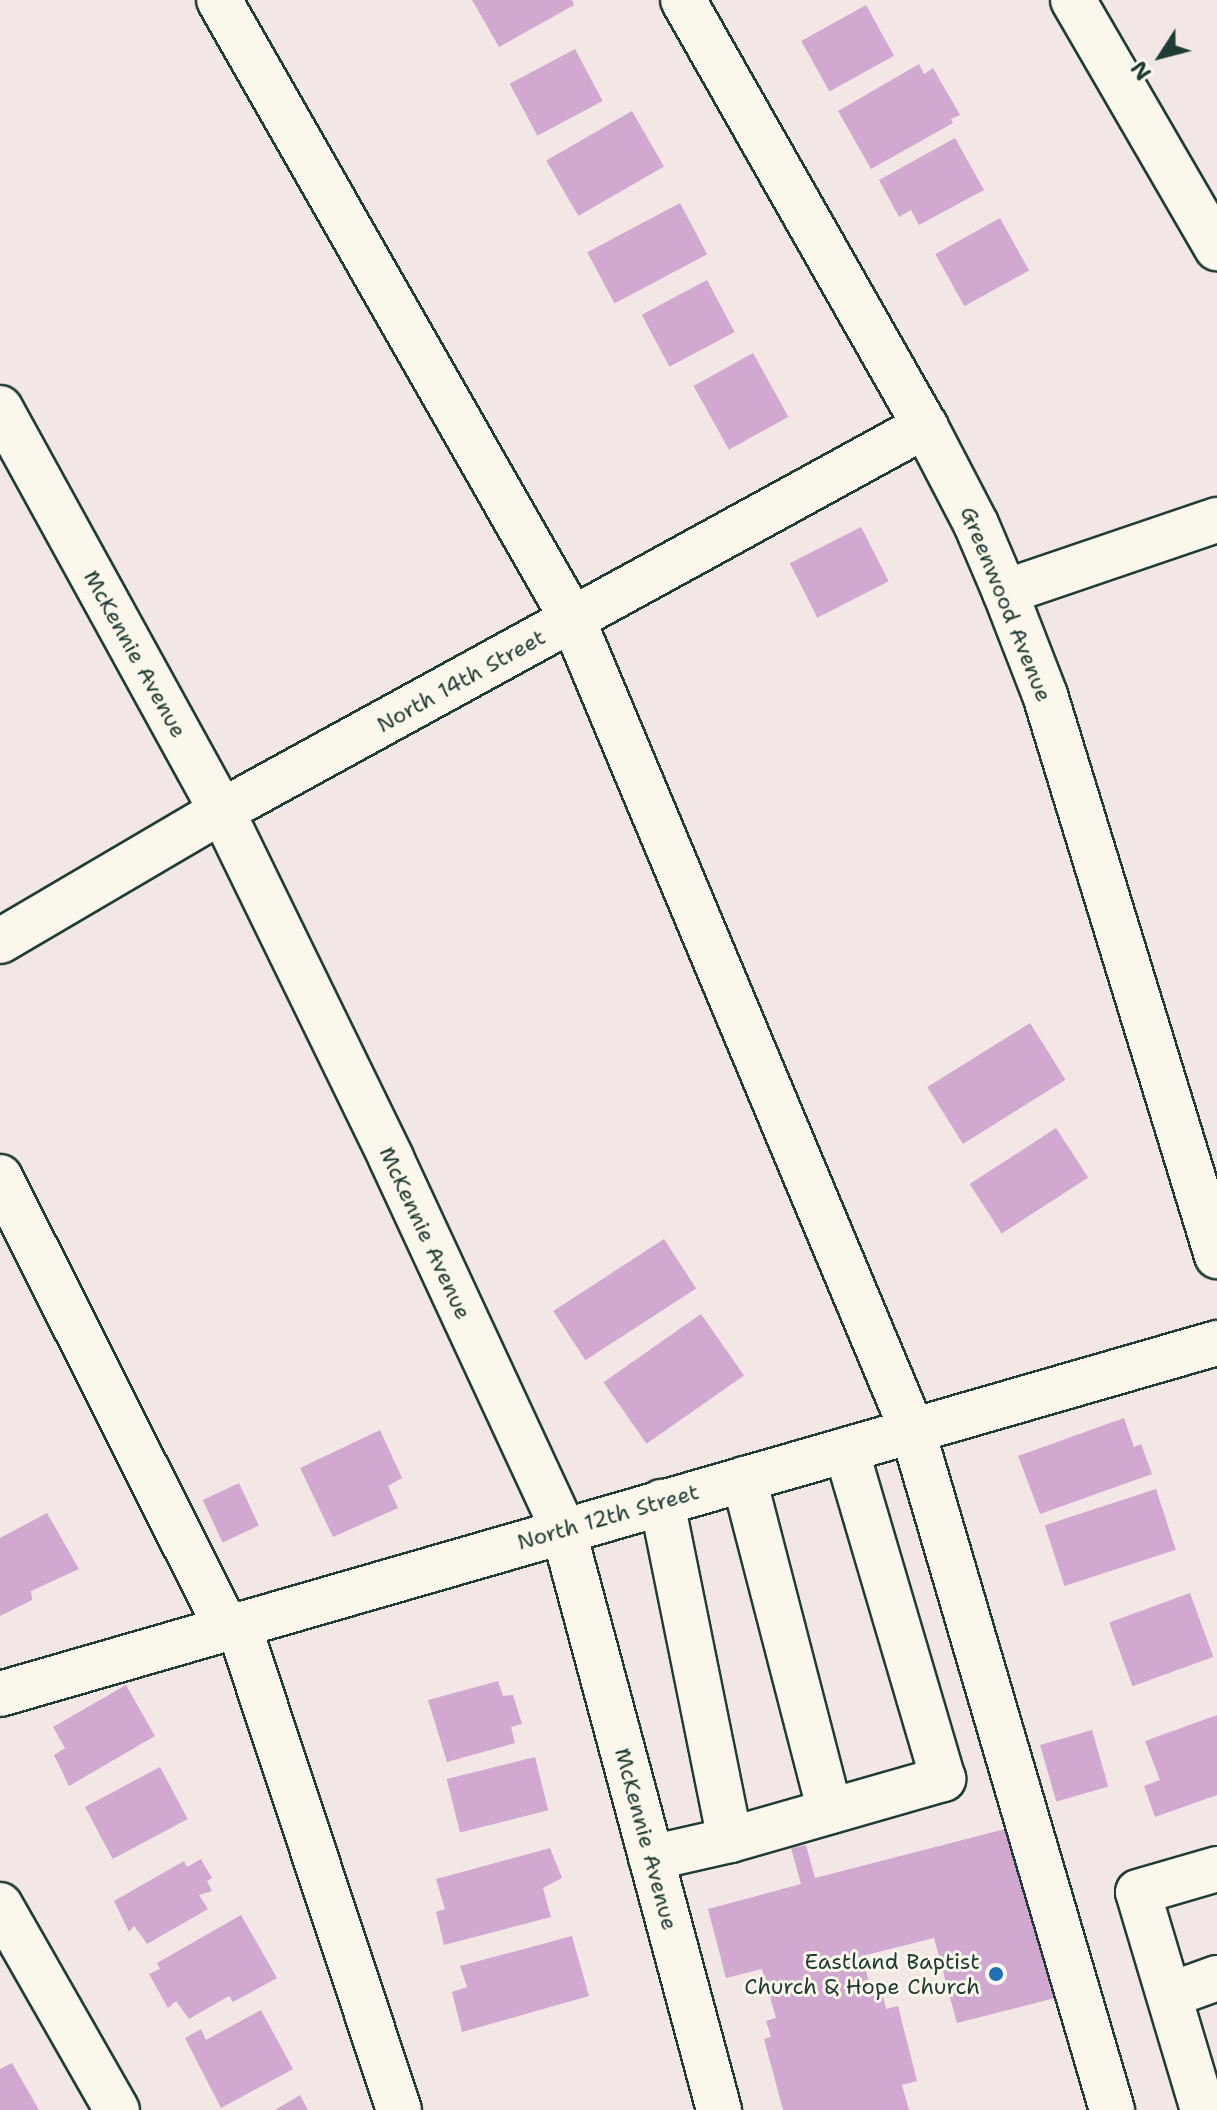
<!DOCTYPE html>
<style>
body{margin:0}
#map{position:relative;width:1217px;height:2110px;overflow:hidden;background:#f3e7e6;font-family:"Shantell Sans",sans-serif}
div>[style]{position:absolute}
.building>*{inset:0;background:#d1a9d0;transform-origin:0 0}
.roads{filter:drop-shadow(2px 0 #1f3d34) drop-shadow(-2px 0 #1f3d34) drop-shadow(0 2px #1f3d34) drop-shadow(0 -2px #1f3d34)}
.minor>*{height:44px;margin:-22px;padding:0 22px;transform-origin:22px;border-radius:22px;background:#fbf7ec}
.dots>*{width:22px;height:22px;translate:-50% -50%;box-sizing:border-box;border:4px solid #fbf7ec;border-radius:50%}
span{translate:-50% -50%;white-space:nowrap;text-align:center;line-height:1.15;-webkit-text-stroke:6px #fbf7ec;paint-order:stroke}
.street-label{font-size:22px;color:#1f3d34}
.poi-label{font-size:22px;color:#1f3d34}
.right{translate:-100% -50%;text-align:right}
.north{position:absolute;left:1121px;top:16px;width:80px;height:80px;-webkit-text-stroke:6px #fbf7ec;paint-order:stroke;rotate:234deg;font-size:22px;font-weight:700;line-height:32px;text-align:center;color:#1f3d34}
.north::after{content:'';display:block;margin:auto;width:28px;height:36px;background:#1f3d34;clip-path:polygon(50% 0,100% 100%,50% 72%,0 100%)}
</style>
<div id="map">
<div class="building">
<i style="clip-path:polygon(472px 0,572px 0,574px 5px,499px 47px)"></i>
<i style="left:866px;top:5px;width:58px;height:74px;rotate:61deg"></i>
<i style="left:575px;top:49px;width:59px;height:74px;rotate:62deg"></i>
<i style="clip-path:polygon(919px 64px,924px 74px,933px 68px,960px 115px,951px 119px,953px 123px,871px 169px,838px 111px)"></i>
<i style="left:632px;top:111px;width:64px;height:99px;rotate:60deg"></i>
<i style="clip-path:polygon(955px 138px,984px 190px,919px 225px,911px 210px,899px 217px,879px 180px)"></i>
<i style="left:680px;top:203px;width:58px;height:105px;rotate:62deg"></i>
<i style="left:1000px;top:218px;width:60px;height:74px;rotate:61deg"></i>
<i style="left:707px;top:280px;width:59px;height:74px;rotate:62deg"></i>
<i style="left:753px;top:353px;width:73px;height:68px;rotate:61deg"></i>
<i style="left:861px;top:527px;width:61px;height:80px;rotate:63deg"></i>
<i style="left:1030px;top:1023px;width:67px;height:121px;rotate:58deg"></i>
<i style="left:1056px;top:1128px;width:59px;height:103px;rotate:57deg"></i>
<i style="left:664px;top:1239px;width:59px;height:132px;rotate:57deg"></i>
<i style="left:701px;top:1314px;width:75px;height:119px;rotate:55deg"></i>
<i style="clip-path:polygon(1124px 1418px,1134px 1447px,1141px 1444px,1152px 1474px,1040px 1514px,1018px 1456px)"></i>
<i style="clip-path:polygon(380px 1430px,402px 1478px,388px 1486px,398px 1508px,333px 1537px,300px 1468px)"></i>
<i style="left:239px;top:1483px;width:47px;height:40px;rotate:65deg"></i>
<i style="left:1156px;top:1489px;width:64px;height:117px;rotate:72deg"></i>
<i style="clip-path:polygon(47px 1513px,79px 1569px,31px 1591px,32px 1600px,0 1616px,0 1538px)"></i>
<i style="left:1190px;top:1593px;width:68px;height:86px;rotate:70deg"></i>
<i style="clip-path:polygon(498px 1681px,503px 1696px,513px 1695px,522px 1724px,511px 1727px,515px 1743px,447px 1762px,428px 1700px)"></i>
<i style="clip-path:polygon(126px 1685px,155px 1736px,69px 1786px,54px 1755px,65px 1748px,53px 1727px)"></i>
<i style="clip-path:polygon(1217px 1715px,1217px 1795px,1155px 1817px,1144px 1786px,1160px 1780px,1145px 1741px)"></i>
<i style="left:1092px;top:1730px;width:59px;height:54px;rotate:74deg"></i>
<i style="left:535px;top:1757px;width:55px;height:91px;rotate:76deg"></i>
<i style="left:160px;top:1767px;width:59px;height:85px;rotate:62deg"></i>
<i style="clip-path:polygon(1009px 1828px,1055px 1998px,957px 2023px,934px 1938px,862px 1956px,872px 1994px,882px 1991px,886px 2009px,898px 2006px,917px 2081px,902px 2085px,909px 2110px,783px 2110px,764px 2039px,771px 2037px,766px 2021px,776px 2018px,762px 1969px,726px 1978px,708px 1909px,801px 1884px,791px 1848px,806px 1845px,815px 1878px)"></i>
<i style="clip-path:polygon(550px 1848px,562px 1878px,543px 1888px,551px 1917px,444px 1945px,436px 1912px,445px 1909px,436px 1879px)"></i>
<i style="clip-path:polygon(201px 1859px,212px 1878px,207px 1881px,212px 1891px,199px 1895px,208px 1909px,147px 1944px,134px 1926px,129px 1932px,114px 1901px,184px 1861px,187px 1867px)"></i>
<i style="clip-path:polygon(241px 1915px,277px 1978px,233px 2002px,229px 1996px,189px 2019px,176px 2001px,168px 2008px,149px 1974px,160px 1969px,157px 1963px)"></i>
<i style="clip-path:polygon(572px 1936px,589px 1996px,462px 2032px,452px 1992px,467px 1987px,460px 1966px)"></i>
<i style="clip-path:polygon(261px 2010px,293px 2069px,221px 2108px,185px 2038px,201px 2029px,206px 2040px)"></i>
<i style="clip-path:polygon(12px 2063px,39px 2110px,0 2110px,0 2069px)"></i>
<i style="clip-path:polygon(300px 2095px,308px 2110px,275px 2110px)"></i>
</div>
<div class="roads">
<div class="minor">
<i style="left:219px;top:0;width:714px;rotate:60.28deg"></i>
<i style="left:573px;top:620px;width:880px;rotate:67.28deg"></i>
<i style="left:913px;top:1432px;width:707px;rotate:73.64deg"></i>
<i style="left:683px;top:0;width:490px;rotate:60.4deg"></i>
<i style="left:925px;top:426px;width:110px;rotate:62.5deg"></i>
<i style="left:976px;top:524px;width:74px;rotate:66.9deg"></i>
<i style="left:1005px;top:592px;width:110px;rotate:68.8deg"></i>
<i style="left:1045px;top:695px;width:587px;rotate:72.95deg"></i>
<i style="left:1073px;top:0;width:287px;rotate:59.9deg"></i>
<i style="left:0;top:408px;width:460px;rotate:61.2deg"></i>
<i style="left:222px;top:811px;width:386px;rotate:64deg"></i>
<i style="left:391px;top:1158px;width:409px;rotate:65.1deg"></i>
<i style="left:563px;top:1529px;width:602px;rotate:74.97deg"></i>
<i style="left:1005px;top:592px;width:224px;rotate:-18.8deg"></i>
<i style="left:0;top:941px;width:257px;rotate:-30.4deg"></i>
<i style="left:222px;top:811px;width:802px;rotate:-28.71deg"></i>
<i style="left:0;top:1177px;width:506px;rotate:63.33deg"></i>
<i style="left:744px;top:1479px;width:343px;rotate:75.5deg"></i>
<i style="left:238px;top:1624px;width:512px;rotate:71.67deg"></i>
<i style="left:0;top:1694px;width:1267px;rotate:-16.09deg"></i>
<i style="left:730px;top:1840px;width:222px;rotate:-16deg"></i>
<i style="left:943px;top:1779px;width:343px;rotate:-106.4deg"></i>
<i style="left:651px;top:1858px;width:81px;rotate:-12.8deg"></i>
<i style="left:730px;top:1840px;width:345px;rotate:-101.4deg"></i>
<i style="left:0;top:1905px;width:236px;rotate:60.3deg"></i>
<i style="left:1170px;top:1995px;width:50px;rotate:-19.9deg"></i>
<i style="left:1203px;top:2110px;width:227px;rotate:-106.6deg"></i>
<i style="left:1138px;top:1892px;width:82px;rotate:-16.2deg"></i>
</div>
</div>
<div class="dots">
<i style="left:996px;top:1974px;background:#1f6fb2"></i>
</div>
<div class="street-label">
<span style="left:1006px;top:604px;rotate:68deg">Greenwood Avenue</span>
<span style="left:135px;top:654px;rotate:61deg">McKennie Avenue</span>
<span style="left:461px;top:681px;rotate:-29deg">North 14th Street</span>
<span style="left:425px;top:1233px;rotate:65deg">McKennie Avenue</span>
<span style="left:608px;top:1517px;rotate:-16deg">North 12th Street</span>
<span style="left:646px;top:1839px;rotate:75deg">McKennie Avenue</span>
</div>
<div class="poi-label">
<span class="right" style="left:980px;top:1974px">Eastland Baptist<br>Church &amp; Hope Church</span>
</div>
<div class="north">N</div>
</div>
